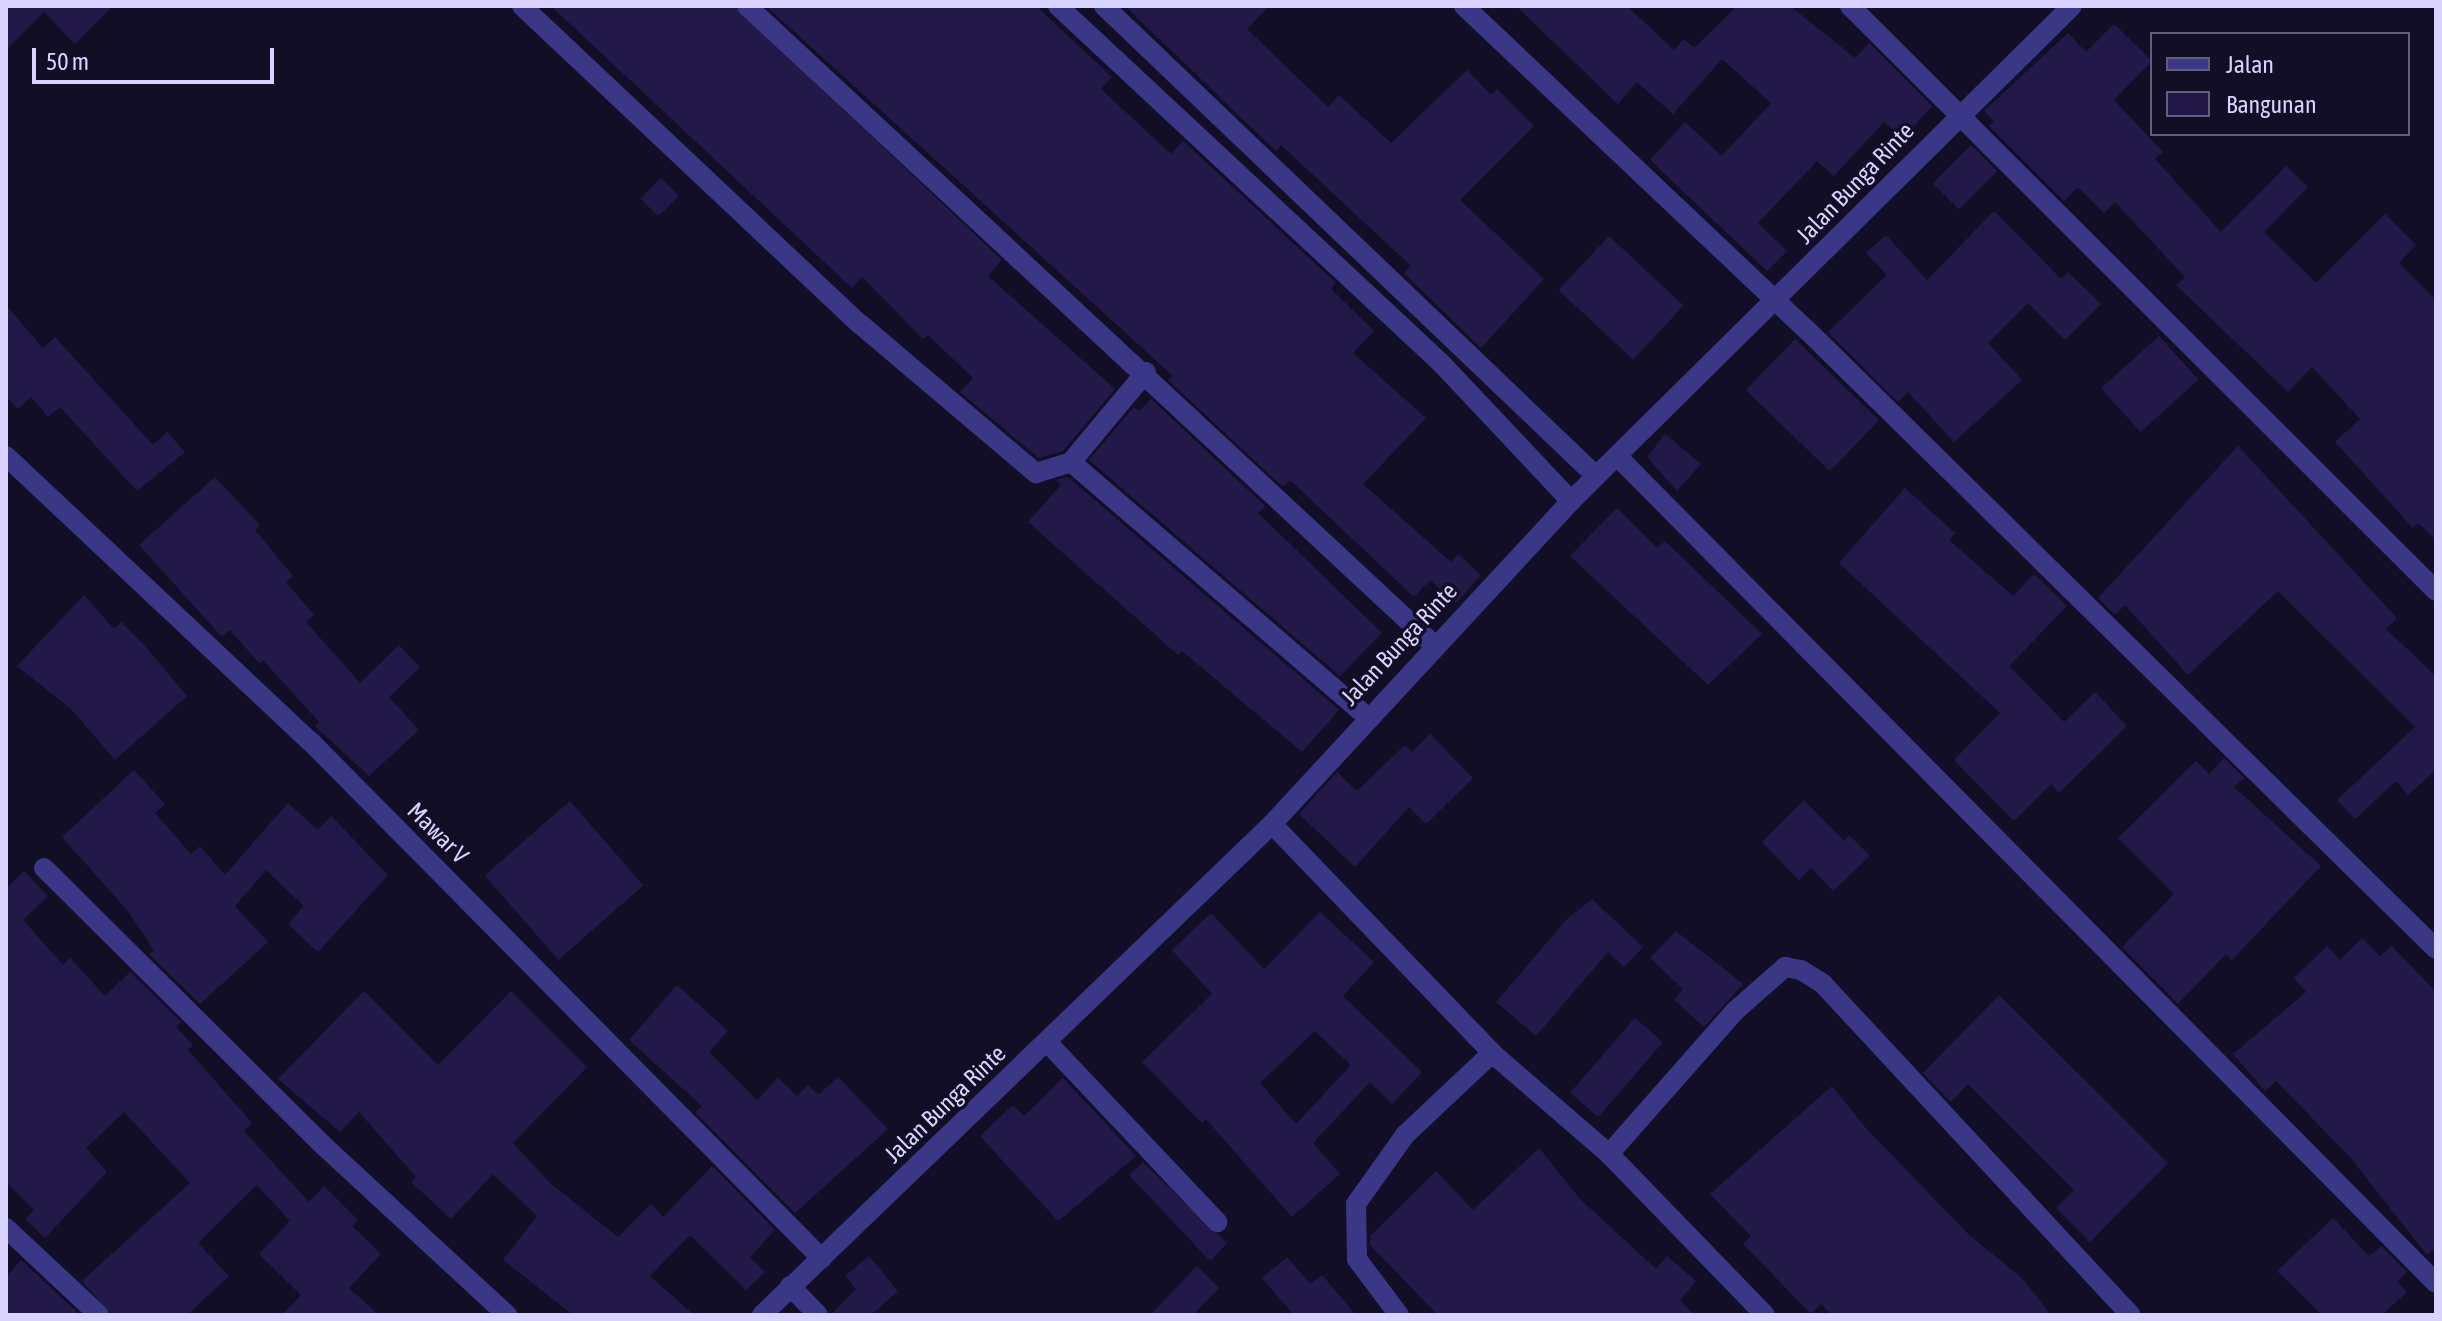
<!DOCTYPE html>
<style>
body{margin:0}
#map{position:relative;width:2442px;height:1321px;overflow:hidden;background:#120e26;font-family:"Asap Condensed",sans-serif}
div>[style]{position:absolute}
.building>*{inset:0;background:#231948;transform-origin:0 0}
.minor>*{height:20px;margin:-10px;padding:0 10px;transform-origin:10px;border-radius:10px;background:#3b3787}
span{translate:-50% -50%;white-space:nowrap;text-align:center;line-height:1.15;-webkit-text-stroke:7px #120e26;paint-order:stroke}
.street-label{font-size:24px;color:#d9d3ff}
.frame{position:absolute;inset:0;border:8px solid #d9d3ff;pointer-events:none}
.legend{position:absolute;left:2150px;top:32px;width:260px;height:104px;box-sizing:border-box;background:#120e26;border:2px solid #625d7d;margin:0;padding:10px 14px;list-style:none;font-size:24px;color:#d9d3ff}
.legend li{display:flex;align-items:center;gap:16px;height:40px}
.legend b{width:40px;border:2px solid #625d7d}
.scale{position:absolute;left:32px;top:48px;width:242px;height:36px;box-sizing:border-box;border:4px solid #d9d3ff;border-top:0;padding-left:10px;font-size:24px;line-height:28px;white-space:nowrap;color:#d9d3ff;-webkit-text-stroke:6px #120e26;paint-order:stroke}
</style>
<div id="map">
<div class="building">
<i style="clip-path:polygon(6px 6px,113px 6px,75px 44px,44px 12px,6px 50px)"></i>
<i style="clip-path:polygon(551px 6px,734px 6px,1002px 260px,988px 276px,1115px 389px,1063px 451px,1039px 458px,960px 392px,973px 378px,928px 335px,923px 339px,862px 277px,852px 288px)"></i>
<i style="clip-path:polygon(766px 6px,1036px 6px,1112px 77px,1101px 89px,1171px 154px,1183px 141px,1336px 283px,1331px 289px,1374px 331px,1353px 353px,1426px 418px,1363px 484px,1451px 562px,1458px 554px,1481px 575px,1456px 603px,1430px 580px,1414px 597px,1290px 480px,1283px 487px,1168px 380px,1173px 376px)"></i>
<i style="clip-path:polygon(1125px 6px,1269px 6px,1247px 29px,1328px 107px,1339px 95px,1391px 143px,1467px 70px,1491px 95px,1497px 89px,1534px 126px,1460px 200px,1544px 279px,1481px 348px,1404px 273px,1411px 266px,1281px 145px,1276px 151px)"></i>
<i style="clip-path:polygon(1516px 6px,1627px 6px,1674px 50px,1684px 39px,1694px 48px,1737px 6px,1790px 6px,1855px 58px,1869px 43px,1932px 106px,1903px 139px,1884px 122px,1834px 176px,1817px 161px,1758px 223px,1787px 251px,1767px 271px,1650px 160px,1685px 122px,1722px 156px,1771px 103px,1722px 59px,1673px 114px,1637px 82px,1618px 104px)"></i>
<i style="clip-path:polygon(2114px 24px,2152px 61px,2114px 100px,2163px 152px,2155px 159px,2221px 232px,2286px 166px,2308px 187px,2264px 232px,2316px 283px,2385px 214px,2416px 245px,2399px 263px,2436px 300px,2436px 540px,2418px 523px,2413px 528px,2335px 442px,2360px 419px,2312px 367px,2288px 392px,2176px 285px,2185px 277px,2115px 202px,2104px 213px,2078px 187px,2064px 201px,1989px 126px,1994px 122px,1984px 111px,2068px 33px,2086px 52px)"></i>
<i style="left:1971px;top:145px;width:37px;height:54px;rotate:45deg"></i>
<i style="left:661px;top:178px;width:25px;height:29px;rotate:45deg"></i>
<i style="clip-path:polygon(1994px 211px,2061px 279px,2068px 272px,2101px 304px,2065px 340px,2028px 303px,1988px 343px,2022px 380px,1954px 442px,1908px 392px,1898px 402px,1828px 332px,1887px 275px,1866px 253px,1886px 235px,1927px 280px)"></i>
<i style="left:1609px;top:236px;width:102px;height:74px;rotate:43deg"></i>
<i style="clip-path:polygon(6px 305px,43px 348px,55px 337px,153px 445px,167px 432px,185px 452px,137px 491px,60px 407px,48px 417px,31px 397px,18px 409px,6px 396px)"></i>
<i style="left:2159px;top:336px;width:59px;height:78px;rotate:48deg"></i>
<i style="left:1795px;top:339px;width:117px;height:71px;rotate:44deg"></i>
<i style="clip-path:polygon(1151px 399px,1265px 506px,1258px 513px,1382px 633px,1340px 676px,1089px 460px,1134px 407px,1139px 411px)"></i>
<i style="clip-path:polygon(1665px 434px,1701px 464px,1677px 491px,1647px 457px)"></i>
<i style="clip-path:polygon(2238px 446px,2397px 618px,2386px 629px,2436px 676px,2436px 770px,2408px 795px,2396px 781px,2355px 819px,2337px 800px,2415px 727px,2278px 591px,2188px 675px,2125px 605px,2115px 615px,2098px 598px)"></i>
<i style="clip-path:polygon(215px 477px,260px 525px,255px 530px,293px 576px,286px 582px,314px 615px,306px 622px,360px 683px,399px 645px,420px 667px,389px 697px,419px 730px,369px 776px,315px 726px,319px 722px,263px 660px,259px 663px,230px 630px,222px 637px,139px 545px)"></i>
<i style="clip-path:polygon(1068px 477px,1339px 710px,1302px 752px,1182px 651px,1178px 655px,1028px 522px,1061px 485px,1056px 480px)"></i>
<i style="clip-path:polygon(1905px 488px,1955px 533px,1949px 540px,2013px 596px,2034px 574px,2067px 606px,2009px 666px,2064px 722px,2095px 692px,2127px 726px,2059px 793px,2051px 784px,2014px 821px,1954px 760px,2000px 713px,1839px 563px)"></i>
<i style="clip-path:polygon(1617px 508px,1657px 548px,1665px 541px,1762px 634px,1708px 685px,1570px 556px)"></i>
<i style="clip-path:polygon(84px 595px,114px 629px,121px 622px,145px 646px,187px 696px,115px 760px,71px 709px,17px 666px)"></i>
<i style="clip-path:polygon(1430px 734px,1473px 778px,1426px 824px,1409px 807px,1355px 867px,1299px 814px,1337px 772px,1357px 791px,1405px 745px,1412px 752px)"></i>
<i style="clip-path:polygon(2224px 758px,2244px 778px,2234px 787px,2321px 866px,2232px 960px,2226px 954px,2178px 1004px,2122px 947px,2174px 894px,2118px 838px,2196px 761px,2209px 774px)"></i>
<i style="clip-path:polygon(134px 770px,165px 804px,155px 813px,191px 854px,200px 846px,225px 875px,288px 803px,318px 830px,331px 816px,388px 875px,318px 952px,288px 924px,304px 906px,266px 870px,235px 906px,268px 942px,200px 1004px,149px 954px,154px 950px,127px 910px,62px 837px)"></i>
<i style="clip-path:polygon(1804px 800px,1844px 841px,1849px 835px,1870px 856px,1833px 891px,1811px 868px,1799px 880px,1762px 842px)"></i>
<i style="left:570px;top:801px;width:112px;height:113px;rotate:49deg"></i>
<i style="clip-path:polygon(24px 871px,48px 896px,23px 920px,63px 965px,70px 958px,105px 996px,130px 972px,181px 1022px,176px 1027px,193px 1045px,188px 1050px,252px 1123px,244px 1131px,309px 1202px,324px 1186px,358px 1220px,352px 1226px,381px 1254px,349px 1288px,379px 1315px,282px 1315px,301px 1295px,259px 1254px,290px 1221px,257px 1185px,198px 1243px,229px 1276px,187px 1315px,112px 1315px,82px 1281px,190px 1183px,124px 1112px,86px 1148px,107px 1172px,45px 1238px,25px 1219px,34px 1210px,6px 1182px,6px 889px)"></i>
<i style="clip-path:polygon(1592px 899px,1643px 947px,1624px 967px,1608px 952px,1536px 1036px,1496px 1002px,1567px 919px)"></i>
<i style="clip-path:polygon(evenodd,1320px 912px,1374px 962px,1343px 996px,1422px 1072px,1392px 1104px,1370px 1082px,1313px 1143px,1340px 1174px,1292px 1217px,1206px 1119px,1202px 1123px,1142px 1062px,1212px 994px,1172px 950px,1211px 913px,1264px 969px,1320px 912px,1315px 1031px,1351px 1065px,1296px 1124px,1260px 1083px,1315px 1031px)"></i>
<i style="clip-path:polygon(1676px 931px,1743px 984px,1704px 1027px,1674px 1000px,1683px 989px,1650px 958px)"></i>
<i style="clip-path:polygon(2362px 938px,2380px 956px,2392px 946px,2436px 992px,2436px 1247px,2427px 1255px,2349px 1156px,2276px 1081px,2265px 1091px,2233px 1054px,2306px 992px,2294px 978px,2327px 946px,2340px 960px)"></i>
<i style="clip-path:polygon(677px 985px,728px 1031px,709px 1052px,757px 1100px,778px 1078px,797px 1096px,808px 1085px,818px 1095px,838px 1077px,888px 1129px,795px 1213px,695px 1112px,702px 1106px,629px 1040px)"></i>
<i style="clip-path:polygon(364px 991px,438px 1065px,511px 991px,587px 1067px,513px 1143px,550px 1183px,618px 1237px,651px 1204px,663px 1217px,712px 1166px,775px 1230px,750px 1257px,765px 1272px,746px 1290px,690px 1235px,650px 1276px,694px 1315px,573px 1315px,503px 1260px,537px 1216px,493px 1174px,451px 1219px,411px 1182px,416px 1177px,359px 1112px,340px 1132px,278px 1079px)"></i>
<i style="clip-path:polygon(1999px 995px,2168px 1163px,2090px 1242px,2056px 1208px,2074px 1190px,1968px 1084px,1951px 1102px,1923px 1073px)"></i>
<i style="left:1635px;top:1018px;width:37px;height:99px;rotate:41deg"></i>
<i style="clip-path:polygon(1063px 1078px,1136px 1156px,1058px 1221px,980px 1136px,1013px 1105px,1024px 1116px)"></i>
<i style="clip-path:polygon(1832px 1086px,1865px 1127px,1968px 1234px,2023px 1279px,2051px 1315px,1832px 1315px,1821px 1304px,1811px 1314px,1743px 1244px,1751px 1236px,1710px 1194px)"></i>
<i style="clip-path:polygon(1539px 1148px,1580px 1199px,1656px 1269px,1667px 1256px,1696px 1281px,1680px 1300px,1694px 1315px,1438px 1315px,1370px 1245px,1370px 1236px,1436px 1171px,1473px 1210px)"></i>
<i style="clip-path:polygon(1143px 1162px,1227px 1243px,1210px 1261px,1129px 1175px)"></i>
<i style="clip-path:polygon(2333px 1218px,2369px 1256px,2381px 1246px,2407px 1272px,2397px 1282px,2407px 1292px,2382px 1315px,2322px 1315px,2277px 1271px)"></i>
<i style="clip-path:polygon(869px 1256px,898px 1291px,871px 1315px,831px 1315px,856px 1289px,845px 1276px)"></i>
<i style="clip-path:polygon(1287px 1257px,1310px 1284px,1322px 1275px,1356px 1315px,1294px 1315px,1262px 1278px)"></i>
<i style="clip-path:polygon(21px 1260px,80px 1315px,6px 1315px,6px 1277px)"></i>
<i style="clip-path:polygon(1197px 1266px,1219px 1288px,1193px 1315px,1150px 1315px)"></i>
</div>
<div class="minor">
<i style="left:522px;top:6px;width:464px;rotate:43.3deg"></i>
<i style="left:860px;top:324px;width:231px;rotate:40.3deg"></i>
<i style="left:1036px;top:473px;width:37px;rotate:-17deg"></i>
<i style="left:1071px;top:462px;width:117px;rotate:-50.2deg"></i>
<i style="left:747px;top:6px;width:937px;rotate:42.92deg"></i>
<i style="left:1058px;top:6px;width:524px;rotate:42.99deg"></i>
<i style="left:1441px;top:363px;width:190px;rotate:46.7deg"></i>
<i style="left:1104px;top:6px;width:680px;rotate:43.69deg"></i>
<i style="left:1464px;top:6px;width:472px;rotate:43.4deg"></i>
<i style="left:1807px;top:330px;width:882px;rotate:44.54deg"></i>
<i style="left:1850px;top:6px;width:828px;rotate:44.95deg"></i>
<i style="left:6px;top:456px;width:417px;rotate:43.2deg"></i>
<i style="left:310px;top:741px;width:728px;rotate:45.33deg"></i>
<i style="left:1618px;top:457px;width:1162px;rotate:45.28deg"></i>
<i style="left:1071px;top:462px;width:391px;rotate:40.7deg"></i>
<i style="left:1272px;top:824px;width:318px;rotate:46.1deg"></i>
<i style="left:1492px;top:1053px;width:155px;rotate:40.8deg"></i>
<i style="left:1609px;top:1154px;width:191px;rotate:-48.6deg"></i>
<i style="left:1735px;top:1011px;width:67px;rotate:-41.3deg"></i>
<i style="left:1785px;top:967px;width:16px;rotate:11deg"></i>
<i style="left:1801px;top:970px;width:26px;rotate:32deg"></i>
<i style="left:1823px;top:984px;width:452px;rotate:47.1deg"></i>
<i style="left:44px;top:868px;width:396px;rotate:44.8deg"></i>
<i style="left:325px;top:1147px;width:248px;rotate:42.7deg"></i>
<i style="left:1047px;top:1042px;width:248px;rotate:46.6deg"></i>
<i style="left:1609px;top:1154px;width:224px;rotate:45.9deg"></i>
<i style="left:6px;top:1228px;width:127px;rotate:43.1deg"></i>
<i style="left:790px;top:1286px;width:40px;rotate:46deg"></i>
<i style="left:762px;top:1315px;width:708px;rotate:-43.91deg"></i>
<i style="left:1272px;top:824px;width:440px;rotate:-47.2deg"></i>
<i style="left:1571px;top:501px;width:704px;rotate:-44.65deg"></i>
<i style="left:1399px;top:1315px;width:70px;rotate:-126.9deg"></i>
<i style="left:1357px;top:1259px;width:55px;rotate:-91deg"></i>
<i style="left:1356px;top:1204px;width:85px;rotate:-54.6deg"></i>
<i style="left:1405px;top:1135px;width:120px;rotate:-43.3deg"></i>
</div>
<div class="street-label">
<span style="left:1855px;top:183px;rotate:-46deg">Jalan Bunga Rinte</span>
<span style="left:1399px;top:644px;rotate:-47deg">Jalan Bunga Rinte</span>
<span style="left:438px;top:833px;rotate:45deg">Mawar V</span>
<span style="left:945px;top:1104px;rotate:-44deg">Jalan Bunga Rinte</span>
</div>
<div class="frame"></div>
<ul class="legend">
<li><b style="height:10px;background:#3b3787"></b>Jalan</li>
<li><b style="height:22px;background:#231948"></b>Bangunan</li>
</ul>
<div class="scale">50 m</div>
</div>
